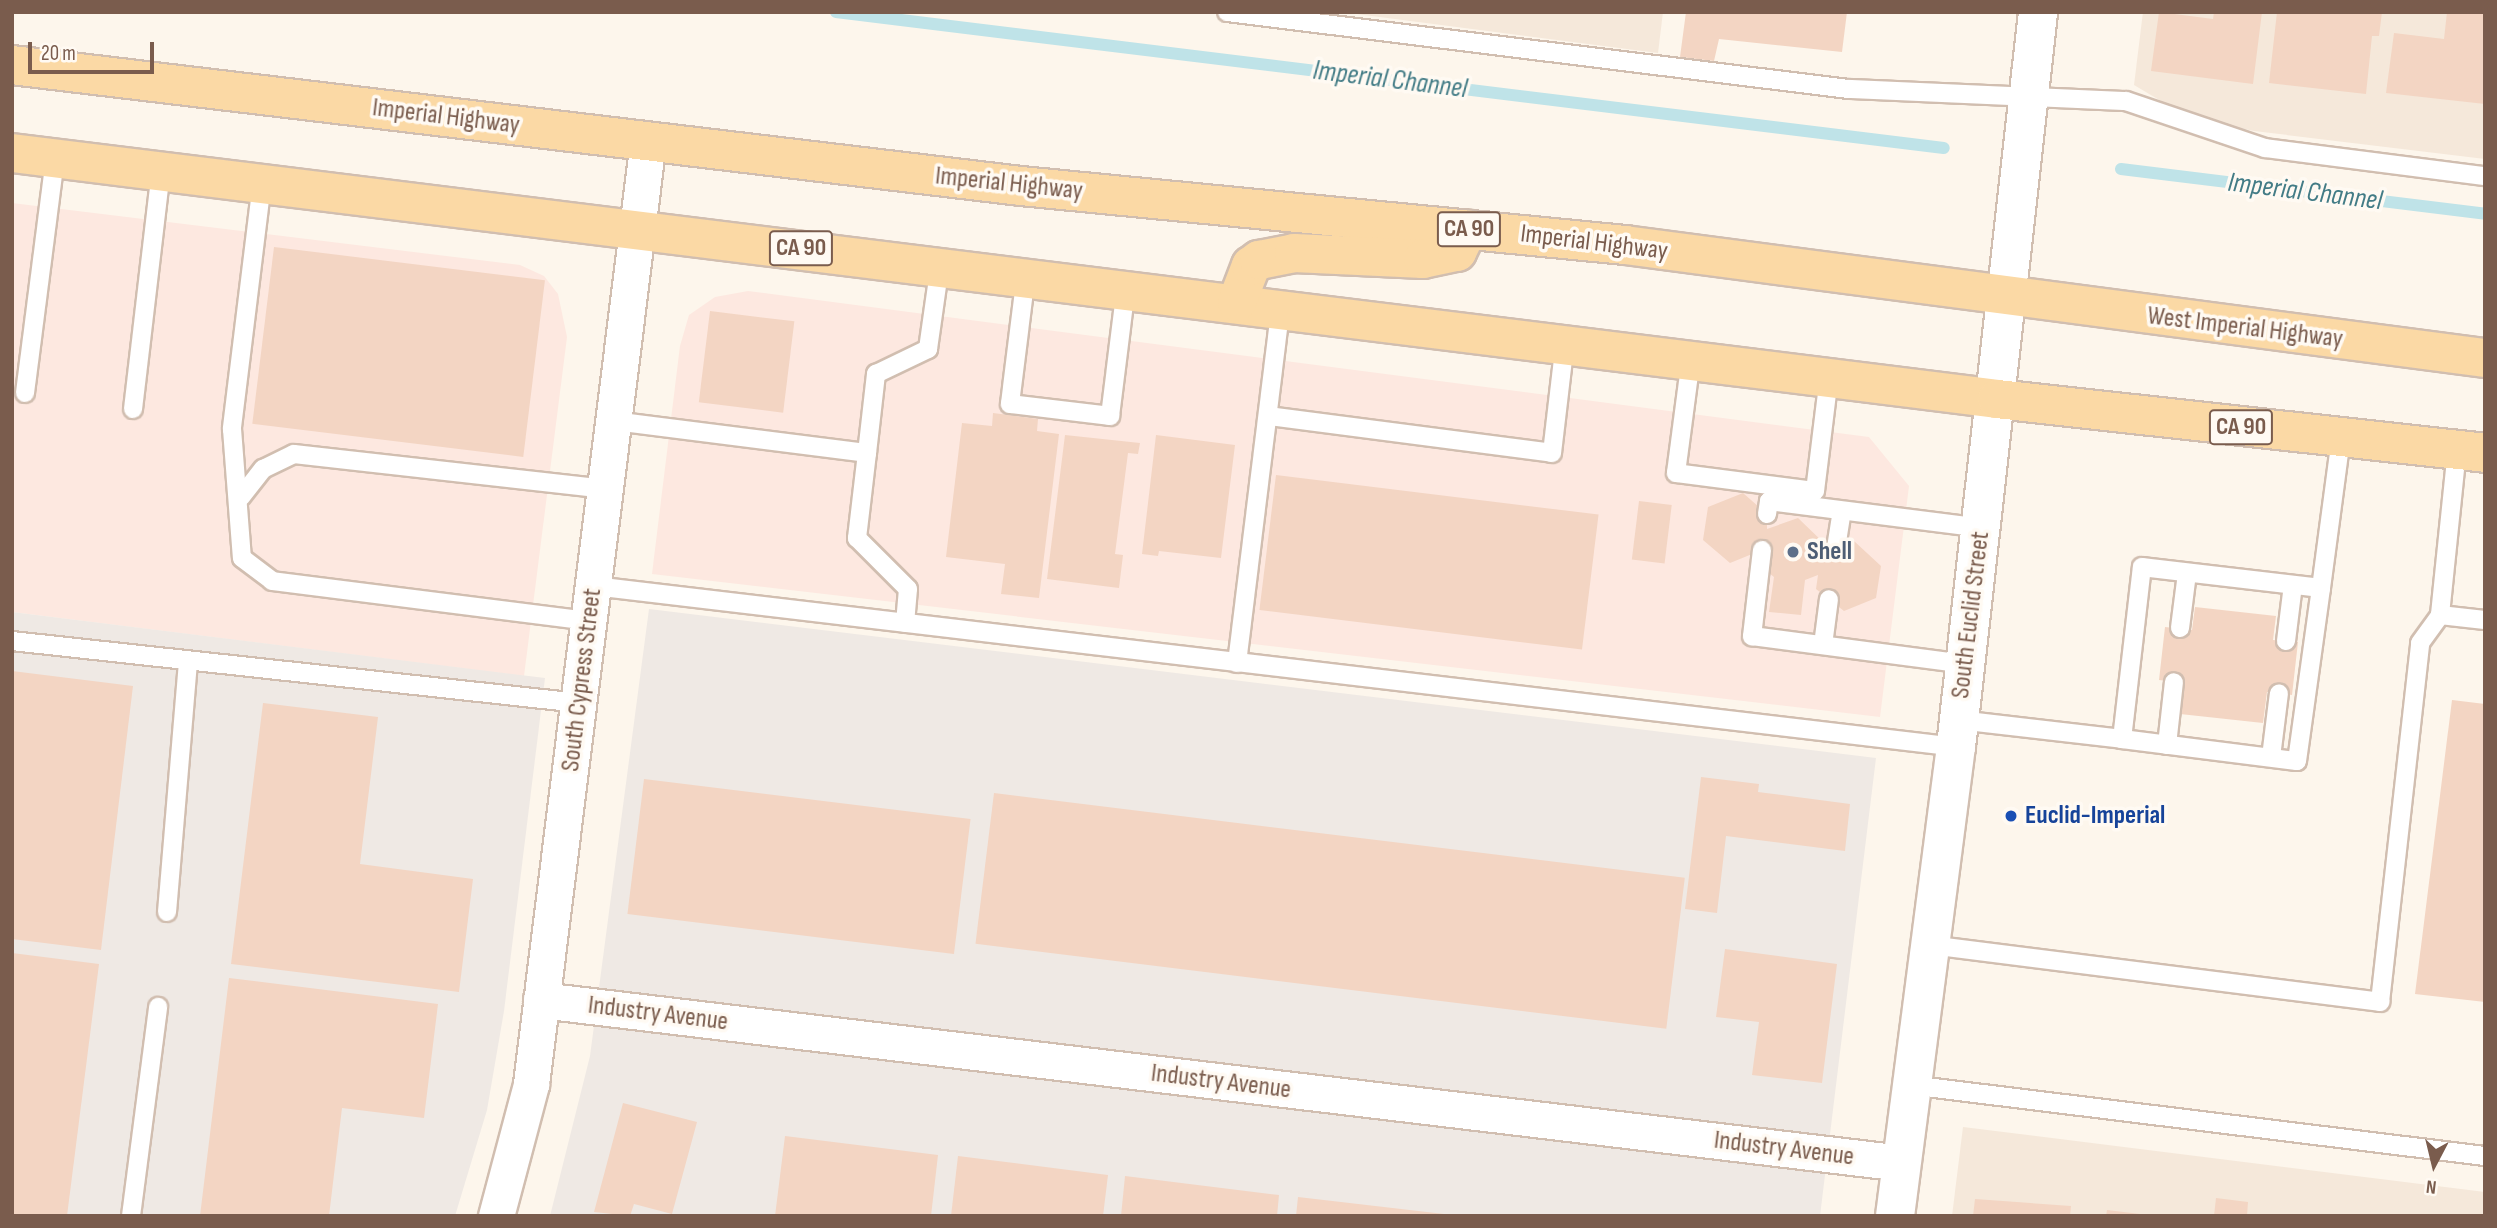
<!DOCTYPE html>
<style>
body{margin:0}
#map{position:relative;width:2497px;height:1228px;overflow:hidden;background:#fdf6ec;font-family:"Sofia Sans Condensed",sans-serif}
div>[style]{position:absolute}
.residential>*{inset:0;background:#f5e8da}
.commercial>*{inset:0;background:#fde8e0}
.industrial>*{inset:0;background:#efe9e4}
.stream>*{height:12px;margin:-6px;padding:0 6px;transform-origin:6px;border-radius:6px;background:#bfe3e8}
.building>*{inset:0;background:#f3d5c3;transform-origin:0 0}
.roads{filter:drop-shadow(2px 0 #d1beb0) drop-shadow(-2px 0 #d1beb0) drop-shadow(0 2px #d1beb0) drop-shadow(0 -2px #d1beb0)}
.service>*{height:18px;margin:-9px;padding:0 9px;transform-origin:9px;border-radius:9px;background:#fff}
.minor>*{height:35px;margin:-17.5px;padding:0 17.5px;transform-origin:17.5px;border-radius:17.5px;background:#fff}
.secondary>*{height:38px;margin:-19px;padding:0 19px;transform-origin:19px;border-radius:19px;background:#fff}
.primary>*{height:38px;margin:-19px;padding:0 19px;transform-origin:19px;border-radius:19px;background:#fbd9a5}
.dots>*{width:19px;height:19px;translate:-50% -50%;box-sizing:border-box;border:4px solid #fffaf3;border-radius:50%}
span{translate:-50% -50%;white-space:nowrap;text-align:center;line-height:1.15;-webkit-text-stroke:7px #fffaf3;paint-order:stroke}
.shield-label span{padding:2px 5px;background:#fffaf3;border:2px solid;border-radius:5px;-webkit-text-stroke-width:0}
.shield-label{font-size:24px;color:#7a5c4d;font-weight:700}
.street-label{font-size:26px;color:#7a5c4d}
.service-label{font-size:26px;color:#4e5e75;font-weight:700}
.left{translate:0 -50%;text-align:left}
.transit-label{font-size:26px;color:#164399;font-weight:700}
.water-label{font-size:28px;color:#437c86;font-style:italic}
.frame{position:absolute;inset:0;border:14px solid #7a5c4d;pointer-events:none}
.north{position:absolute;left:2399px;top:1130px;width:70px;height:70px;-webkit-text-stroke:5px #fffaf3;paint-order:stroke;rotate:187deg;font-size:19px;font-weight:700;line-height:28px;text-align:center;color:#7a5c4d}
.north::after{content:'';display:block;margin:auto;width:24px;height:32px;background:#7a5c4d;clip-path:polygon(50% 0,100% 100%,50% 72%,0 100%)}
.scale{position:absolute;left:28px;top:42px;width:126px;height:32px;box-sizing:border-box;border:4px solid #7a5c4d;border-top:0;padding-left:9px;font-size:21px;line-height:24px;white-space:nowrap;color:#7a5c4d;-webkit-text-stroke:5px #fffaf3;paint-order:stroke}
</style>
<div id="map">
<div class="residential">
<i style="clip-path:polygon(1341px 12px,1663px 12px,1658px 53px)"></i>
<i style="clip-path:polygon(2143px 12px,2485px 12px,2485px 159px,2254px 131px,2188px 117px,2134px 85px)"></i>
<i style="clip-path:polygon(1963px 1127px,2485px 1192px,2485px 1216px,1952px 1216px)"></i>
</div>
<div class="commercial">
<i style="clip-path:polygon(12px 203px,520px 265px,544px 276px,558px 294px,567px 337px,524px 676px,12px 612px)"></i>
<i style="clip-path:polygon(748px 291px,1869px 437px,1909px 486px,1880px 717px,652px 574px,680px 346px,689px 315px,715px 297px)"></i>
</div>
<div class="industrial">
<i style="clip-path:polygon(649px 609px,1876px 758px,1820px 1216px,550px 1216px,590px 1056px)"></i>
<i style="clip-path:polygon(12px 612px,545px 678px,504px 1011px,487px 1110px,455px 1216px,12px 1216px)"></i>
</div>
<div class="stream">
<i style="left:836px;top:12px;width:1116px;rotate:7deg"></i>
<i style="left:2121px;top:169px;width:367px;rotate:7deg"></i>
</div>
<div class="building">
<i style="clip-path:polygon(1686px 12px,1847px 12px,1842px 52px,1719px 39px,1714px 61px,1680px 57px)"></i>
<i style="clip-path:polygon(2159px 12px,2213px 19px,2214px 12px,2262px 12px,2253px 84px,2151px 71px)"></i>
<i style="clip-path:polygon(2277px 12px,2382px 12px,2379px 36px,2372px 36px,2366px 94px,2269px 83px)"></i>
<i style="clip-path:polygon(2447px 12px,2485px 12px,2485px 104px,2386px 93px,2394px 33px,2444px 39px)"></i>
<i style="left:274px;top:247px;width:273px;height:178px;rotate:7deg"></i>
<i style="left:710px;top:311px;width:85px;height:92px;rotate:7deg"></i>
<i style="clip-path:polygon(993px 413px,1038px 419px,1037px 431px,1059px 434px,1039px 598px,1001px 594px,1005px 564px,946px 557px,962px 423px,992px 426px)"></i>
<i style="clip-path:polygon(1065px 435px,1140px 443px,1138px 454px,1128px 453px,1115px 554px,1123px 555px,1119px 588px,1047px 579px)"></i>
<i style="clip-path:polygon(1156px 435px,1235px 445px,1221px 558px,1159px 551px,1158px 556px,1142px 554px)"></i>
<i style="left:1276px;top:475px;width:325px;height:136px;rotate:7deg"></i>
<i style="clip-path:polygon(1743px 493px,1767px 514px,1767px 529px,1798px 518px,1825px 544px,1823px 554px,1854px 541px,1881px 566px,1876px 598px,1844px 611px,1816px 589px,1818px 575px,1805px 580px,1801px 615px,1769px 612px,1774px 577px,1759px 565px,1762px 550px,1730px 563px,1703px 540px,1708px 507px)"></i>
<i style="left:1639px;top:501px;width:33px;height:59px;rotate:7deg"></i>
<i style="clip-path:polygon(2195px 607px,2276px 616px,2273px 640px,2298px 642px,2292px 695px,2267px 692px,2263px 723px,2180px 714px,2184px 683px,2159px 680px,2165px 627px,2192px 630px)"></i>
<i style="clip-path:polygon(12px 671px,133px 686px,101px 950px,12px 939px)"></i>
<i style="clip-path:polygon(2452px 700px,2485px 704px,2485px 1002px,2415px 994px)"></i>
<i style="clip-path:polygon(263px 703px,378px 717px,360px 864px,473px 879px,459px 992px,231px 964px)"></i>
<i style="clip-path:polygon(1701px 777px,1759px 784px,1758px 792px,1850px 804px,1845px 851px,1726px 836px,1717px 913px,1685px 909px)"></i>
<i style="left:644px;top:779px;width:329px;height:136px;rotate:7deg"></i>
<i style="left:994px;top:793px;width:696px;height:152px;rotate:7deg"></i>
<i style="clip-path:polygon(1725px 949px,1837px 964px,1822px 1083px,1752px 1075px,1759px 1022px,1716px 1017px)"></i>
<i style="clip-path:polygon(12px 953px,99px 964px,67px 1216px,12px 1216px)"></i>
<i style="clip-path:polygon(229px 978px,438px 1004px,424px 1118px,342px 1108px,329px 1216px,200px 1216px)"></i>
<i style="clip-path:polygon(623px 1103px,697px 1122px,672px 1214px,634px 1204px,630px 1216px,594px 1212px)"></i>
<i style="clip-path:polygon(785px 1136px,938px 1155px,931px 1216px,775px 1216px)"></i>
<i style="clip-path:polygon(958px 1156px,1108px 1175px,1103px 1216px,951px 1216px)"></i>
<i style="clip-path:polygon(1125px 1176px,1279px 1195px,1277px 1216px,1121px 1216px)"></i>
<i style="clip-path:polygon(1298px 1197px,1444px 1214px,1443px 1216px,1296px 1216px)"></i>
<i style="clip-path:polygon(2216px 1198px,2248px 1202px,2247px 1216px,2214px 1216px)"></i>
<i style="clip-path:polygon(1975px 1199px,2071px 1206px,2070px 1216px,1973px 1216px)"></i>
<i style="clip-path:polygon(2107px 1210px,2140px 1214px,2140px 1216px,2106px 1216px)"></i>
</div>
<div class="roads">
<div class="service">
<i style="left:1227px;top:12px;width:627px;rotate:7.06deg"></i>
<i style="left:1849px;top:89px;width:277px;rotate:2.5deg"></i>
<i style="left:2126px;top:101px;width:147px;rotate:18.7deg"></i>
<i style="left:2265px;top:148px;width:222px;rotate:7.3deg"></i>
<i style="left:262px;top:183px;width:248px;rotate:97deg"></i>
<i style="left:232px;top:429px;width:129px;rotate:85.6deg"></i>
<i style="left:242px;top:558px;width:38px;rotate:37deg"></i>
<i style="left:272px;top:581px;width:321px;rotate:7.2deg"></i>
<i style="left:1026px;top:275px;width:130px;rotate:97.1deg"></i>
<i style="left:1010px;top:404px;width:101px;rotate:6.8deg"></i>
<i style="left:1110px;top:416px;width:129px;rotate:-82.9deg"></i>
<i style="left:1691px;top:359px;width:115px;rotate:97.5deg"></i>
<i style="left:1676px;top:473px;width:140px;rotate:7.4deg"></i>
<i style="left:1815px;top:491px;width:115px;rotate:-83deg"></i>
<i style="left:25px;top:393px;width:237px;rotate:-82.7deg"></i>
<i style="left:133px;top:409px;width:241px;rotate:-83.3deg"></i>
<i style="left:1269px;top:416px;width:285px;rotate:7.4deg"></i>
<i style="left:1552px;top:453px;width:111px;rotate:-83.3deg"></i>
<i style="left:614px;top:421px;width:255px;rotate:7.2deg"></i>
<i style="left:867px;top:453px;width:80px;rotate:-83.5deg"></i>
<i style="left:876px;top:374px;width:58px;rotate:-25.7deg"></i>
<i style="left:928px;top:349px;width:85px;rotate:-81.9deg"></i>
<i style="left:2457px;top:450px;width:166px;rotate:95.9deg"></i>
<i style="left:2440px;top:615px;width:45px;rotate:6.3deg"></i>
<i style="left:867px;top:453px;width:86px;rotate:96.7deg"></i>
<i style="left:857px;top:538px;width:72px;rotate:45deg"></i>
<i style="left:908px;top:589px;width:34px;rotate:95deg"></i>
<i style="left:241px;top:497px;width:36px;rotate:-52deg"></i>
<i style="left:263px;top:469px;width:34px;rotate:-26deg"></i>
<i style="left:294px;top:454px;width:314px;rotate:6.4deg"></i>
<i style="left:1767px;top:514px;width:13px;rotate:-81deg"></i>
<i style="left:1769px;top:501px;width:215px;rotate:7.2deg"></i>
<i style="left:1836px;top:548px;width:37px;rotate:-81deg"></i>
<i style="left:1762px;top:550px;width:87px;rotate:96.6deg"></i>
<i style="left:1752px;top:636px;width:216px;rotate:7.5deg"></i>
<i style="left:594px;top:586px;width:1371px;rotate:6.74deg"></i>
<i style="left:2180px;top:628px;width:55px;rotate:-82.7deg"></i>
<i style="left:12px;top:641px;width:570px;rotate:6.24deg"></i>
<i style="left:2286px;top:641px;width:56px;rotate:-82.9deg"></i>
<i style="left:1823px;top:645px;width:46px;rotate:-82.6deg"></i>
<i style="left:1237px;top:663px;width:359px;rotate:-83deg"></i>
<i style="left:1959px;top:720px;width:164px;rotate:6.6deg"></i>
<i style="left:2122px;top:739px;width:173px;rotate:-83.4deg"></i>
<i style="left:2142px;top:567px;width:180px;rotate:6.7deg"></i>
<i style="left:2321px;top:588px;width:150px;rotate:-82.4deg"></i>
<i style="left:2122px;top:739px;width:176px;rotate:7.2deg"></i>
<i style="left:2297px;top:761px;width:175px;rotate:-82.1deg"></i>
<i style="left:2167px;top:745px;width:63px;rotate:-83.7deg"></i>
<i style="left:2271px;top:757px;width:64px;rotate:-82.9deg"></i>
<i style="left:167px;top:912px;width:251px;rotate:-85.2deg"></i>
<i style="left:1930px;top:945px;width:454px;rotate:7.2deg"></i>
<i style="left:2380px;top:1002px;width:361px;rotate:-83.6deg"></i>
<i style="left:2420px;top:643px;width:34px;rotate:-54deg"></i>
<i style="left:1910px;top:1085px;width:579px;rotate:7.04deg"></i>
<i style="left:131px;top:1216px;width:211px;rotate:-82.6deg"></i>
</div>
<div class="minor">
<i style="left:541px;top:1000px;width:1370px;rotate:6.83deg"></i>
<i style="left:496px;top:1216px;width:137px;rotate:-75.1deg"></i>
<i style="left:531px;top:1084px;width:950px;rotate:-82.93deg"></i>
</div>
<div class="secondary">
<i style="left:1895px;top:1216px;width:473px;rotate:-82.6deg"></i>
<i style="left:1956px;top:747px;width:740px;rotate:-83.63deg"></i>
</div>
<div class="primary">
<i style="left:12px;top:65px;width:1016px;rotate:6.84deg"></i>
<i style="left:1021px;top:186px;width:607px;rotate:5.58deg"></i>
<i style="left:1625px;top:245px;width:867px;rotate:7.49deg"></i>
<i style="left:12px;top:153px;width:2000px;rotate:7.06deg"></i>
<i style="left:1997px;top:399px;width:491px;rotate:6.3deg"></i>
<i style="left:1237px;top:302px;width:39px;rotate:-69deg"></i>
<i style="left:1251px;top:266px;width:10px;rotate:-37deg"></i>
<i style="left:1259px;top:260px;width:36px;rotate:-11deg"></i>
<i style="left:1294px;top:253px;width:129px;rotate:2.7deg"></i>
<i style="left:1423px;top:259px;width:35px;rotate:-12deg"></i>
<i style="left:1457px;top:252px;width:25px;rotate:-64deg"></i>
</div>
</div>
<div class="dots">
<i style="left:1793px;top:552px;background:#5c6f8a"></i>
<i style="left:2011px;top:816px;background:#1a4fb4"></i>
</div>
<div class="shield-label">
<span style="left:1469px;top:229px">CA 90</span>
<span style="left:801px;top:248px">CA 90</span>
<span style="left:2241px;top:427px">CA 90</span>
</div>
<div class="street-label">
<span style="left:446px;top:117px;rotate:7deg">Imperial Highway</span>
<span style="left:1009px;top:184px;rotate:6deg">Imperial Highway</span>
<span style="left:1594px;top:243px;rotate:7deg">Imperial Highway</span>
<span style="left:2245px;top:328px;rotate:7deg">West Imperial Highway</span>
<span style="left:1971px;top:615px;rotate:-83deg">South Euclid Street</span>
<span style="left:582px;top:680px;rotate:-83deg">South Cypress Street</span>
<span style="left:658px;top:1014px;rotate:7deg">Industry Avenue</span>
<span style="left:1221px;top:1082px;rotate:7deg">Industry Avenue</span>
<span style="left:1784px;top:1149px;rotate:7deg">Industry Avenue</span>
</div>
<div class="service-label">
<span class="left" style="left:1807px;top:552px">Shell</span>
</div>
<div class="transit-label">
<span class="left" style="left:2025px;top:816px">Euclid-Imperial</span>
</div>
<div class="water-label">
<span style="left:1390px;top:80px;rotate:7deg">Imperial Channel</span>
<span style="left:2305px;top:192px;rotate:7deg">Imperial Channel</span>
</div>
<div class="frame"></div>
<div class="north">N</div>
<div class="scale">20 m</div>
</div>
